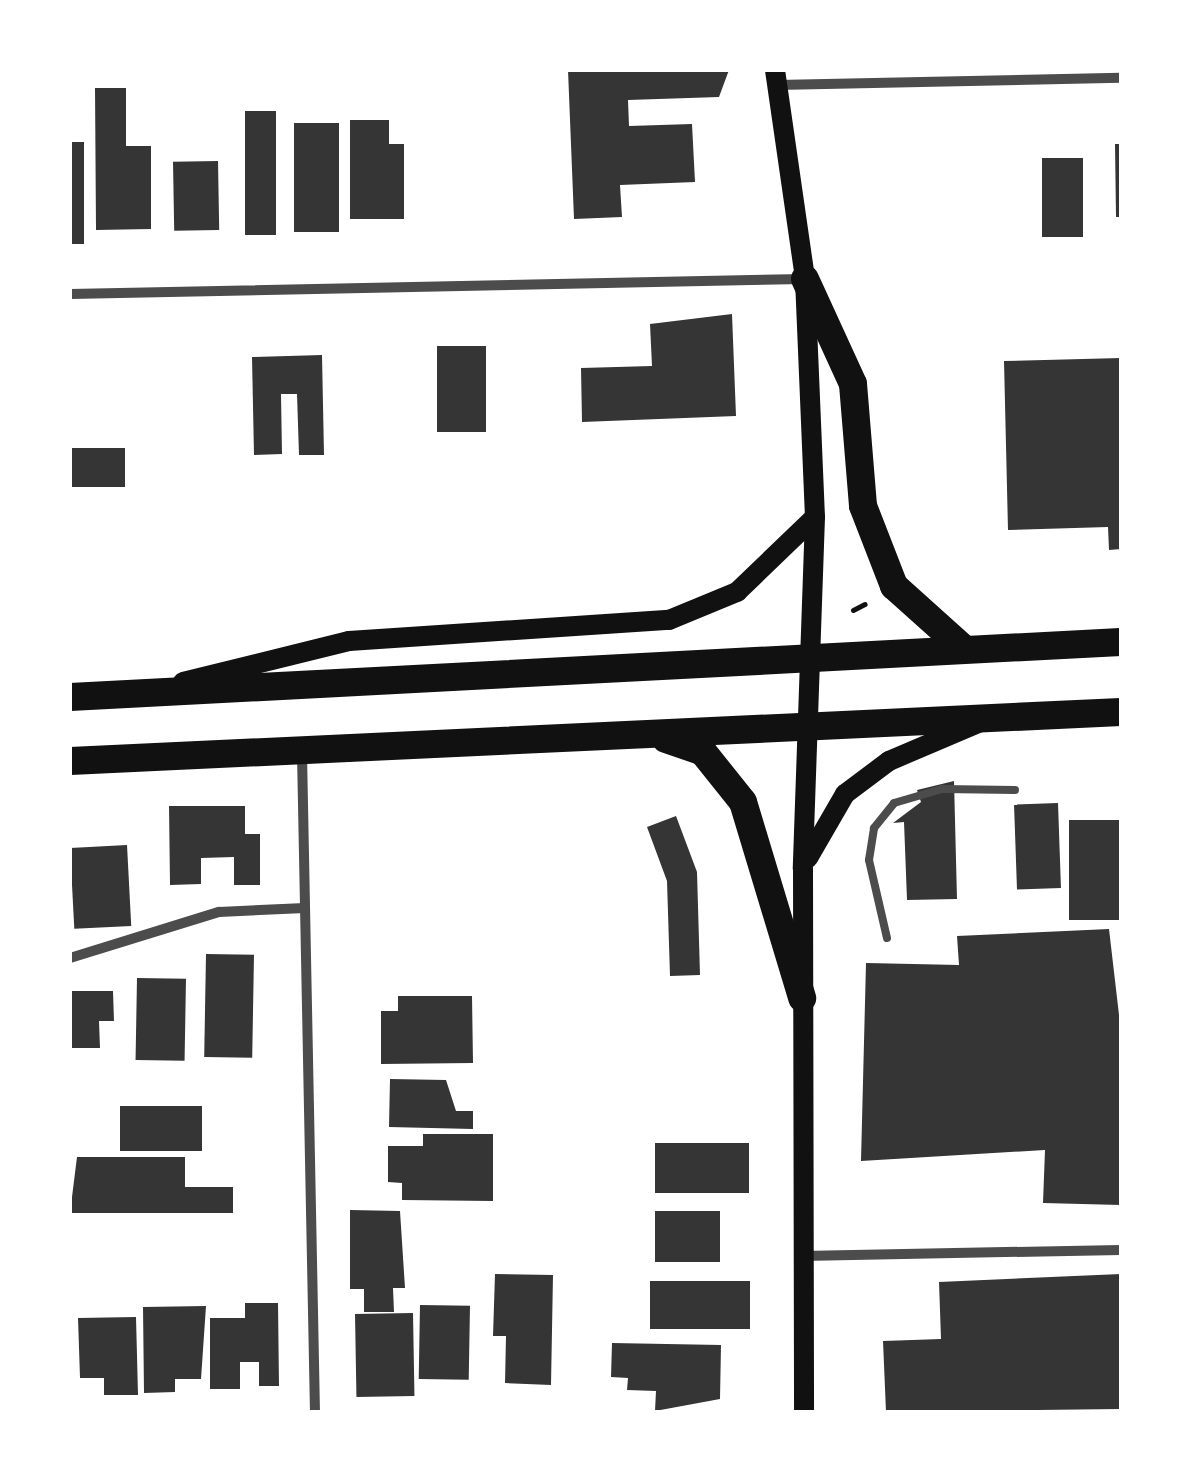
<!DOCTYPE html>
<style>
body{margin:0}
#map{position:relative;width:1191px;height:1482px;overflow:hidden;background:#fff;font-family:Overpass,sans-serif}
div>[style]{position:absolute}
.building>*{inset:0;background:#353535;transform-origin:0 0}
.path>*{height:5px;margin:-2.5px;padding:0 2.5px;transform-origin:2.5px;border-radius:2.5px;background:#111}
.service>*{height:8px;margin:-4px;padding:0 4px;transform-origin:4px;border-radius:4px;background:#4c4c4c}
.minor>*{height:10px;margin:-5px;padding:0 5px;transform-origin:5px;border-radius:5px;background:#4c4c4c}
.secondary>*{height:20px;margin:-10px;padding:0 10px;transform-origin:10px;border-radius:10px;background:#111}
.trunk>*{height:28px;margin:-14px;padding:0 14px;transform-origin:14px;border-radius:14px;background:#111}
span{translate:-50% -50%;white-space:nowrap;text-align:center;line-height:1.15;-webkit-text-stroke:10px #fff;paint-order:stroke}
.frame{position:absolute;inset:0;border:72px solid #fff;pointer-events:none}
</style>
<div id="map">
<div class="building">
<i style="clip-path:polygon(568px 70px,729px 70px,719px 97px,628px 100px,629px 126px,692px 124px,695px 182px,620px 185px,622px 217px,574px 219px)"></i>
<i style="clip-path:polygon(95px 88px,126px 88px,126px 146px,151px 146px,151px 229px,96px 230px)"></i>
<i style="left:276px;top:111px;width:124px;height:31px;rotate:90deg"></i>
<i style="clip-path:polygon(350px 120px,389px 120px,389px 144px,404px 144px,404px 219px,350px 219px)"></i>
<i style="left:294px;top:123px;width:45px;height:109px"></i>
<i style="left:70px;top:142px;width:14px;height:102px"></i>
<i style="clip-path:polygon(1115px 144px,1121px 144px,1121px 217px,1116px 217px)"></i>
<i style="left:1042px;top:158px;width:41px;height:79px"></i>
<i style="left:218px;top:161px;width:69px;height:45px;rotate:89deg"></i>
<i style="clip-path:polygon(732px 314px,736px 416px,582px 422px,581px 368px,652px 366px,650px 324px)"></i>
<i style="left:437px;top:346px;width:49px;height:86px"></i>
<i style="clip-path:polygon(322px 355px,324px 455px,299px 455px,297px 394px,281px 394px,282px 454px,254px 455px,252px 357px)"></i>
<i style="clip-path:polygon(1121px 358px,1121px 549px,1109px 550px,1108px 527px,1008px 530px,1004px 361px)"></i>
<i style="left:70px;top:448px;width:55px;height:39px"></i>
<i style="clip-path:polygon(954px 781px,957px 899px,907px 900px,904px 822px,893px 823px,921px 802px,917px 790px)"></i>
<i style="left:1058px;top:803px;width:85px;height:44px;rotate:88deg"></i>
<i style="clip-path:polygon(169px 806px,245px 806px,245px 834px,260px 834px,260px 885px,234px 885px,234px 857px,201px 858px,201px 884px,170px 885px)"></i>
<i style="clip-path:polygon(676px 816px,697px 872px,700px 975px,670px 976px,667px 881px,647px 827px)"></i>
<i style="left:1069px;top:820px;width:52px;height:100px"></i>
<i style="left:127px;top:845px;width:81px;height:57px;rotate:87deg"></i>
<i style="clip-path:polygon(1109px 929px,1121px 1032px,1121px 1205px,1043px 1203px,1045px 1150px,861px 1161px,866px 963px,959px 965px,957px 936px)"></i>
<i style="left:206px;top:954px;width:48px;height:103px;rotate:1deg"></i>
<i style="left:137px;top:978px;width:49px;height:82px;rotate:1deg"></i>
<i style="clip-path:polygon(70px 991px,113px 991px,114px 1021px,99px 1021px,100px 1048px,70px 1048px)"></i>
<i style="clip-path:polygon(398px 996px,472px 996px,473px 1063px,381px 1064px,381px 1011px,398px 1011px)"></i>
<i style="clip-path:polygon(390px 1079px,446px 1080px,456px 1111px,473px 1111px,473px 1129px,389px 1127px)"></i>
<i style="left:120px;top:1106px;width:82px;height:45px"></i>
<i style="clip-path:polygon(423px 1134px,493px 1134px,493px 1201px,402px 1200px,402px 1183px,388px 1182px,388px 1146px,423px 1146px)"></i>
<i style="left:655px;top:1143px;width:94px;height:50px"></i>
<i style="clip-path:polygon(77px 1157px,185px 1157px,185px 1187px,233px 1187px,233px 1213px,70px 1213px)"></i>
<i style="clip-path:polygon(350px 1210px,400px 1211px,405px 1288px,393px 1288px,394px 1312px,364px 1312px,364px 1289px,350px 1289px)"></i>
<i style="left:655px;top:1211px;width:65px;height:51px"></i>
<i style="clip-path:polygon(495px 1274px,553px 1275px,551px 1385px,505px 1383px,506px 1336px,493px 1336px)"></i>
<i style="clip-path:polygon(1121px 1274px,1121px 1409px,886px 1412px,883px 1341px,941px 1339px,939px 1282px)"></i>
<i style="left:750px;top:1281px;width:48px;height:100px;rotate:90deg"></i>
<i style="clip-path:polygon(245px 1303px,278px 1303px,279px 1386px,259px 1386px,259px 1362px,240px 1362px,240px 1389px,210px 1389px,210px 1318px,245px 1318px)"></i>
<i style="left:420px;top:1305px;width:50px;height:74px;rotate:1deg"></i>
<i style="clip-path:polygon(206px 1306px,201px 1379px,175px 1379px,175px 1392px,144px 1393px,143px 1307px)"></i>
<i style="left:413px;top:1313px;width:83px;height:58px;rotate:89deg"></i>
<i style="clip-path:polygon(136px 1317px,138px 1395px,104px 1395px,104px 1378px,80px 1378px,78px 1318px)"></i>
<i style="clip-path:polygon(612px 1343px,721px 1345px,720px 1399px,655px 1411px,656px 1391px,627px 1390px,628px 1378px,611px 1377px)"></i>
</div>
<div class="path">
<i style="left:853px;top:610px;width:13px;rotate:-27deg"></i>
</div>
<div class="service">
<i style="left:887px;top:938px;width:80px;rotate:-103deg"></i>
<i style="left:869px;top:860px;width:32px;rotate:-81deg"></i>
<i style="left:874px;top:828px;width:32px;rotate:-51deg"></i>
<i style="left:894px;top:803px;width:50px;rotate:-16.3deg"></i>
<i style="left:942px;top:789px;width:73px;rotate:0.8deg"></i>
</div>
<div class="minor">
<i style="left:777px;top:85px;width:344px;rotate:-1.2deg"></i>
<i style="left:70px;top:294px;width:734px;rotate:-1.17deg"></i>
<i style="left:302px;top:754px;width:658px;rotate:88.87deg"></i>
<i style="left:70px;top:958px;width:156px;rotate:-17.2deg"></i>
<i style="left:219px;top:912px;width:86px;rotate:-2.7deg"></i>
<i style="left:802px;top:1256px;width:319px;rotate:-1.1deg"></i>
</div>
<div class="secondary">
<i style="left:775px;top:70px;width:211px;rotate:81.8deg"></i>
<i style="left:805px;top:279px;width:238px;rotate:87.6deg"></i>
<i style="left:815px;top:517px;width:352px;rotate:92deg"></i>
<i style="left:803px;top:869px;width:543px;rotate:89.89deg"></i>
<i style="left:183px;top:682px;width:171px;rotate:-13.9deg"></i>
<i style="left:349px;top:641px;width:321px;rotate:-3.8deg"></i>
<i style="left:669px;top:620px;width:74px;rotate:-22.4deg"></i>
<i style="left:737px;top:592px;width:108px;rotate:-43.9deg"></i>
<i style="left:808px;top:858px;width:74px;rotate:-60deg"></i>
<i style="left:845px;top:794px;width:55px;rotate:-36.9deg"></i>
<i style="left:889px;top:761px;width:97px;rotate:-23.1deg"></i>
</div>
<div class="trunk">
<i style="left:805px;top:279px;width:115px;rotate:65.4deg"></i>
<i style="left:853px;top:384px;width:122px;rotate:85.3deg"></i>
<i style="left:863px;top:506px;width:86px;rotate:68.8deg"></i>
<i style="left:894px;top:586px;width:93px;rotate:41.9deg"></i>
<i style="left:70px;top:697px;width:1052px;rotate:-3deg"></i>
<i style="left:666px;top:739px;width:39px;rotate:19deg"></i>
<i style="left:703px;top:752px;width:64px;rotate:51.3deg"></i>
<i style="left:743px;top:802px;width:205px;rotate:73.2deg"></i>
<i style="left:70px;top:761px;width:1052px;rotate:-2.67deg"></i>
</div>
<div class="frame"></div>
</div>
